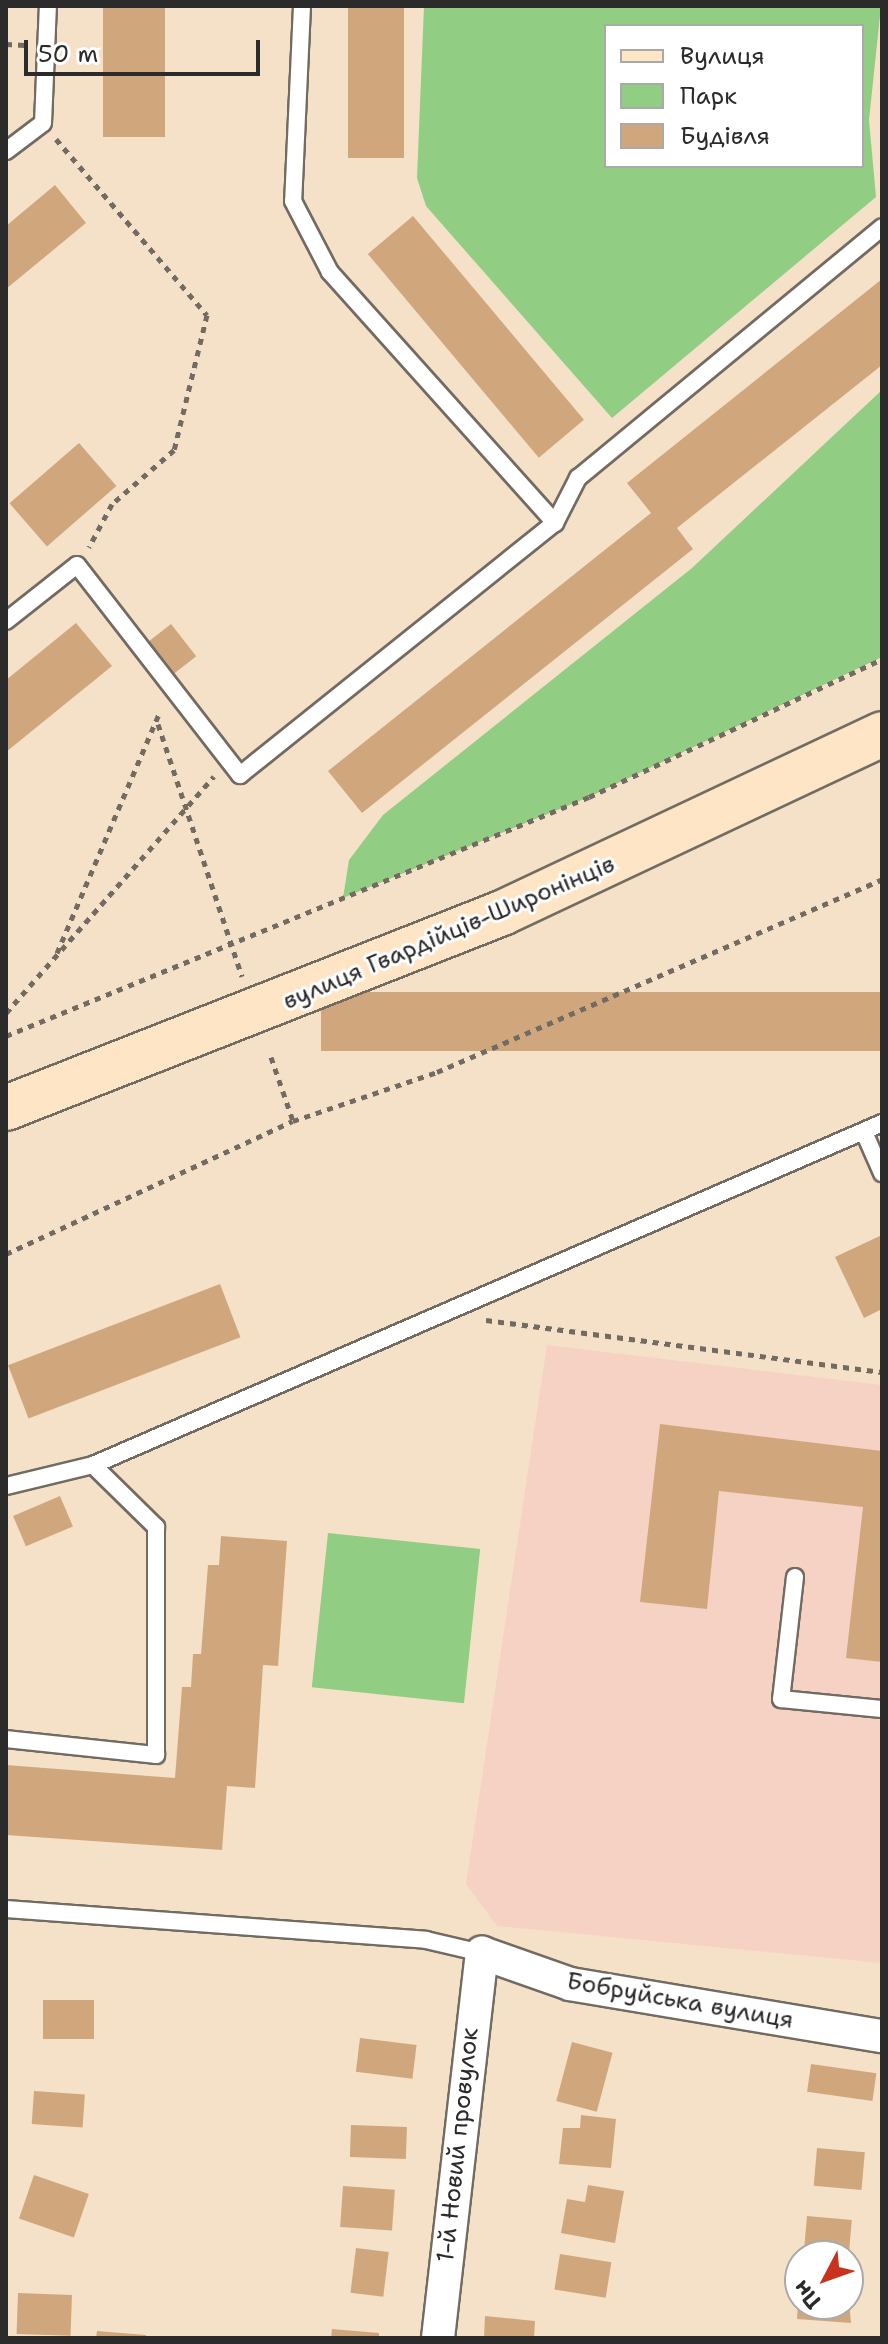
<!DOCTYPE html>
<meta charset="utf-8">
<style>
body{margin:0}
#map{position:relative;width:888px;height:2344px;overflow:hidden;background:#f5e1c8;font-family:"Shantell Sans",sans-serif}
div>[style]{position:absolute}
.built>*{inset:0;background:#f6d2c4}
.green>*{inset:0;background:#91cd82;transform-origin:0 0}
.building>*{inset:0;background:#d0a77d;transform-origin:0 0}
.path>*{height:5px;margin-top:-2.5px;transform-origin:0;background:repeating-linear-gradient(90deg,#726b62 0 6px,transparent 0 12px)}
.roads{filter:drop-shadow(2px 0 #726b62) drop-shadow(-2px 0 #726b62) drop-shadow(0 2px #726b62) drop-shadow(0 -2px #726b62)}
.service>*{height:16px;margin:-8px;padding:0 8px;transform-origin:8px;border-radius:8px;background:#fff}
.minor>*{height:32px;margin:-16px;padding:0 16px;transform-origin:16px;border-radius:16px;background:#fff}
.secondary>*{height:44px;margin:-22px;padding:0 22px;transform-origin:22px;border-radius:22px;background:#fee5c5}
span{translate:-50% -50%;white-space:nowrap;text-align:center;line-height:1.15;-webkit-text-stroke:6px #fff;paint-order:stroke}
.street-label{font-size:24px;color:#2b2b2b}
.frame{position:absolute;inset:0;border:8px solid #2b2b2b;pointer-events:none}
.legend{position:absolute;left:604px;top:24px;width:260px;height:144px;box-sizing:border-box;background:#fff;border:2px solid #aaa;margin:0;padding:10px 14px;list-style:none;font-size:24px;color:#2b2b2b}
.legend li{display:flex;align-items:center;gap:16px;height:40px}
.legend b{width:40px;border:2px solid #aaa}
.north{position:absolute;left:784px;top:2240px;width:80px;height:80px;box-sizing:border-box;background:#fff;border:2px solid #aaa;border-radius:50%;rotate:229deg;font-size:22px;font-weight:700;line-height:32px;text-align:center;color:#2b2b2b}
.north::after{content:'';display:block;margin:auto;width:28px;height:36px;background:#c8321e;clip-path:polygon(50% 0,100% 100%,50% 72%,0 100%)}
.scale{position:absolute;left:24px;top:40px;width:236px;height:36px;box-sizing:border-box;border:4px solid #2b2b2b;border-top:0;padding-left:10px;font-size:24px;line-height:28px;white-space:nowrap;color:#2b2b2b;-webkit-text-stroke:6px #fff;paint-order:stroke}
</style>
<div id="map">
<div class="built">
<i style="clip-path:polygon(547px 1345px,882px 1385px,882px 1963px,497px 1926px,466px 1884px)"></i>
</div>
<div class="green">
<i style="clip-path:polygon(evenodd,424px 6px,881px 6px,869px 120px,876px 197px,612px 418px,426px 206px,417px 178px,424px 6px,606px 26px,862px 26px,862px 166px,606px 166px,606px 26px)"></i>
<i style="clip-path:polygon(882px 390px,882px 657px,589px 797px,343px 898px,349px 860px,383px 815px,692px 568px)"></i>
<i style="left:328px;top:1533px;width:153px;height:155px;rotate:6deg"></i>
</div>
<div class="building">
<i style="left:103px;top:6px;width:62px;height:131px"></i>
<i style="left:348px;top:6px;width:56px;height:152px"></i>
<i style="clip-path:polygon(55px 185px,86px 223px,6px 289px,6px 226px)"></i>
<i style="left:413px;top:216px;width:266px;height:59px;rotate:50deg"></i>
<i style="clip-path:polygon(882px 279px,882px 365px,677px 528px,693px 549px,362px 813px,328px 771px,651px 513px,627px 483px)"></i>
<i style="left:79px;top:443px;width:57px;height:92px;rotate:49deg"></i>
<i style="clip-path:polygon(76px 623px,112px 666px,6px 752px,6px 680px)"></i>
<i style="left:171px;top:624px;width:41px;height:28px;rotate:52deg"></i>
<i style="left:882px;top:992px;width:59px;height:561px;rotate:90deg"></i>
<i style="clip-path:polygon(882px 1235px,882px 1309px,864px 1318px,835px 1257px)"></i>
<i style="left:220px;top:1284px;width:57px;height:227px;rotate:69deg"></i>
<i style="clip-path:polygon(660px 1424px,882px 1451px,882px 1662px,846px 1658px,863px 1507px,719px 1491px,707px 1609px,640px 1602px)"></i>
<i style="left:60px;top:1496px;width:33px;height:51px;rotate:67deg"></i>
<i style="clip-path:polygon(221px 1536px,287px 1541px,278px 1666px,263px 1665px,255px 1788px,227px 1786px,222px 1850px,6px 1835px,6px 1765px,175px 1778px,182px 1687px,191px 1687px,193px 1654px,201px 1654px,208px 1565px,219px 1565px)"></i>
<i style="left:43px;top:2000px;width:51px;height:39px"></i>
<i style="left:360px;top:2038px;width:57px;height:34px;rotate:7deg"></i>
<i style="left:572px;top:2042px;width:42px;height:61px;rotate:15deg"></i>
<i style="left:811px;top:2064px;width:66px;height:28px;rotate:8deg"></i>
<i style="left:34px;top:2091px;width:51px;height:33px;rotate:4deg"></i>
<i style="clip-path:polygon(581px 2115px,616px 2119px,611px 2168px,559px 2164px,563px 2128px,580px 2128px)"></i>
<i style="left:351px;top:2125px;width:56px;height:32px;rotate:2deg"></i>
<i style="left:817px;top:2148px;width:48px;height:38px;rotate:5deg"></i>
<i style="left:34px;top:2175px;width:58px;height:46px;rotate:19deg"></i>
<i style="clip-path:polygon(588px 2185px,624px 2191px,615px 2243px,561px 2233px,567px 2199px,585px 2202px)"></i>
<i style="left:343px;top:2186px;width:52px;height:41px;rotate:4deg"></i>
<i style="left:807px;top:2216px;width:45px;height:37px;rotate:5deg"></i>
<i style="left:356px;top:2248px;width:33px;height:45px;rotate:7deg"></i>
<i style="left:560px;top:2254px;width:52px;height:36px;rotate:9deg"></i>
<i style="clip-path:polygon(848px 2287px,851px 2323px,797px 2319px,798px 2304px,848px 2304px)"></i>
<i style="left:18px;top:2293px;width:54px;height:41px;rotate:2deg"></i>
<i style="clip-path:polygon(485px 2316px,535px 2321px,534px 2338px,484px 2338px)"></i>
<i style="clip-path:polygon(332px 2329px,379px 2333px,379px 2338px,331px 2338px)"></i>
<i style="clip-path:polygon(97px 2331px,146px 2335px,146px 2338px,96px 2338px)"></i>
</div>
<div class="path">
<i style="left:6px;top:44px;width:19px;rotate:3deg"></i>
<i style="left:56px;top:139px;width:232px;rotate:49.4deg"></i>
<i style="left:207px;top:315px;width:139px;rotate:103.7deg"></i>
<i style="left:174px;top:450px;width:82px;rotate:138.9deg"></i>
<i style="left:112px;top:504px;width:49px;rotate:118.1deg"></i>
<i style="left:158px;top:724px;width:266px;rotate:71.6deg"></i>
<i style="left:57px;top:953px;width:262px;rotate:-66.9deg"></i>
<i style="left:6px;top:1013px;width:315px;rotate:-48.7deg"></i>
<i style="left:6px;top:1036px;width:630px;rotate:-22.29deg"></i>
<i style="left:589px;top:797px;width:324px;rotate:-25.2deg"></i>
<i style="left:271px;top:1057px;width:68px;rotate:71deg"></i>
<i style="left:6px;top:1254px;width:316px;rotate:-24.9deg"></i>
<i style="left:293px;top:1121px;width:152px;rotate:-18.8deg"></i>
<i style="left:437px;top:1072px;width:485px;rotate:-23.4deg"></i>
<i style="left:486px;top:1320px;width:399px;rotate:7.5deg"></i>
</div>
<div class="roads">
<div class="service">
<i style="left:302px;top:6px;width:195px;rotate:92.6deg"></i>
<i style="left:293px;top:201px;width:80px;rotate:62.5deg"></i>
<i style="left:330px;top:272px;width:337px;rotate:48.1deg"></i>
<i style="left:6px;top:151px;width:46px;rotate:-37.1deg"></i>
<i style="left:43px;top:123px;width:117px;rotate:-87.6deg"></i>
<i style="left:6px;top:621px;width:90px;rotate:-38.3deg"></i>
<i style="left:77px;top:565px;width:266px;rotate:52.2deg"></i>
<i style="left:240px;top:775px;width:403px;rotate:-38.7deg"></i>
<i style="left:555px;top:523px;width:51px;rotate:-62.9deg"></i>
<i style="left:578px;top:478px;width:394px;rotate:-39.5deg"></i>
<i style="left:864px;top:1132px;width:45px;rotate:66.3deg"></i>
<i style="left:6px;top:1486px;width:89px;rotate:-13.6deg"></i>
<i style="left:93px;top:1465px;width:860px;rotate:-23.43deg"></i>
<i style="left:795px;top:1577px;width:123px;rotate:96.5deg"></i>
<i style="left:781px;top:1699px;width:101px;rotate:5.7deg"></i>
<i style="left:6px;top:1739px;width:151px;rotate:6.1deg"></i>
<i style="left:156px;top:1755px;width:228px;rotate:-90deg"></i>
<i style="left:156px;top:1527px;width:88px;rotate:-135.5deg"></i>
<i style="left:6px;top:1909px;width:421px;rotate:4.2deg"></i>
<i style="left:426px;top:1940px;width:57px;rotate:13.1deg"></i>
</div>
<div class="minor">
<i style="left:438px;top:2338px;width:388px;rotate:-83.5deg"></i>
<i style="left:482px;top:1953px;width:93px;rotate:19.4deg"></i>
<i style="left:570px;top:1984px;width:316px;rotate:9.5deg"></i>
</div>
<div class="secondary">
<i style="left:6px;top:1108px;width:533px;rotate:-21.46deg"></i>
<i style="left:502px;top:913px;width:420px;rotate:-25.2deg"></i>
</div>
</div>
<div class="street-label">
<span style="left:449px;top:933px;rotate:-23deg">вулиця Гвардійців-Широнінців</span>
<span style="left:680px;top:2001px;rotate:10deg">Бобруйська вулиця</span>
<span style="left:458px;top:2145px;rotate:-84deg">1-й Новий провулок</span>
</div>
<div class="frame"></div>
<ul class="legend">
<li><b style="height:10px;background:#fee5c5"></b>Вулиця</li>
<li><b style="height:22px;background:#91cd82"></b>Парк</li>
<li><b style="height:22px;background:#d0a77d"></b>Будівля</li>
</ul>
<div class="north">Пн</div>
<div class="scale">50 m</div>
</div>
